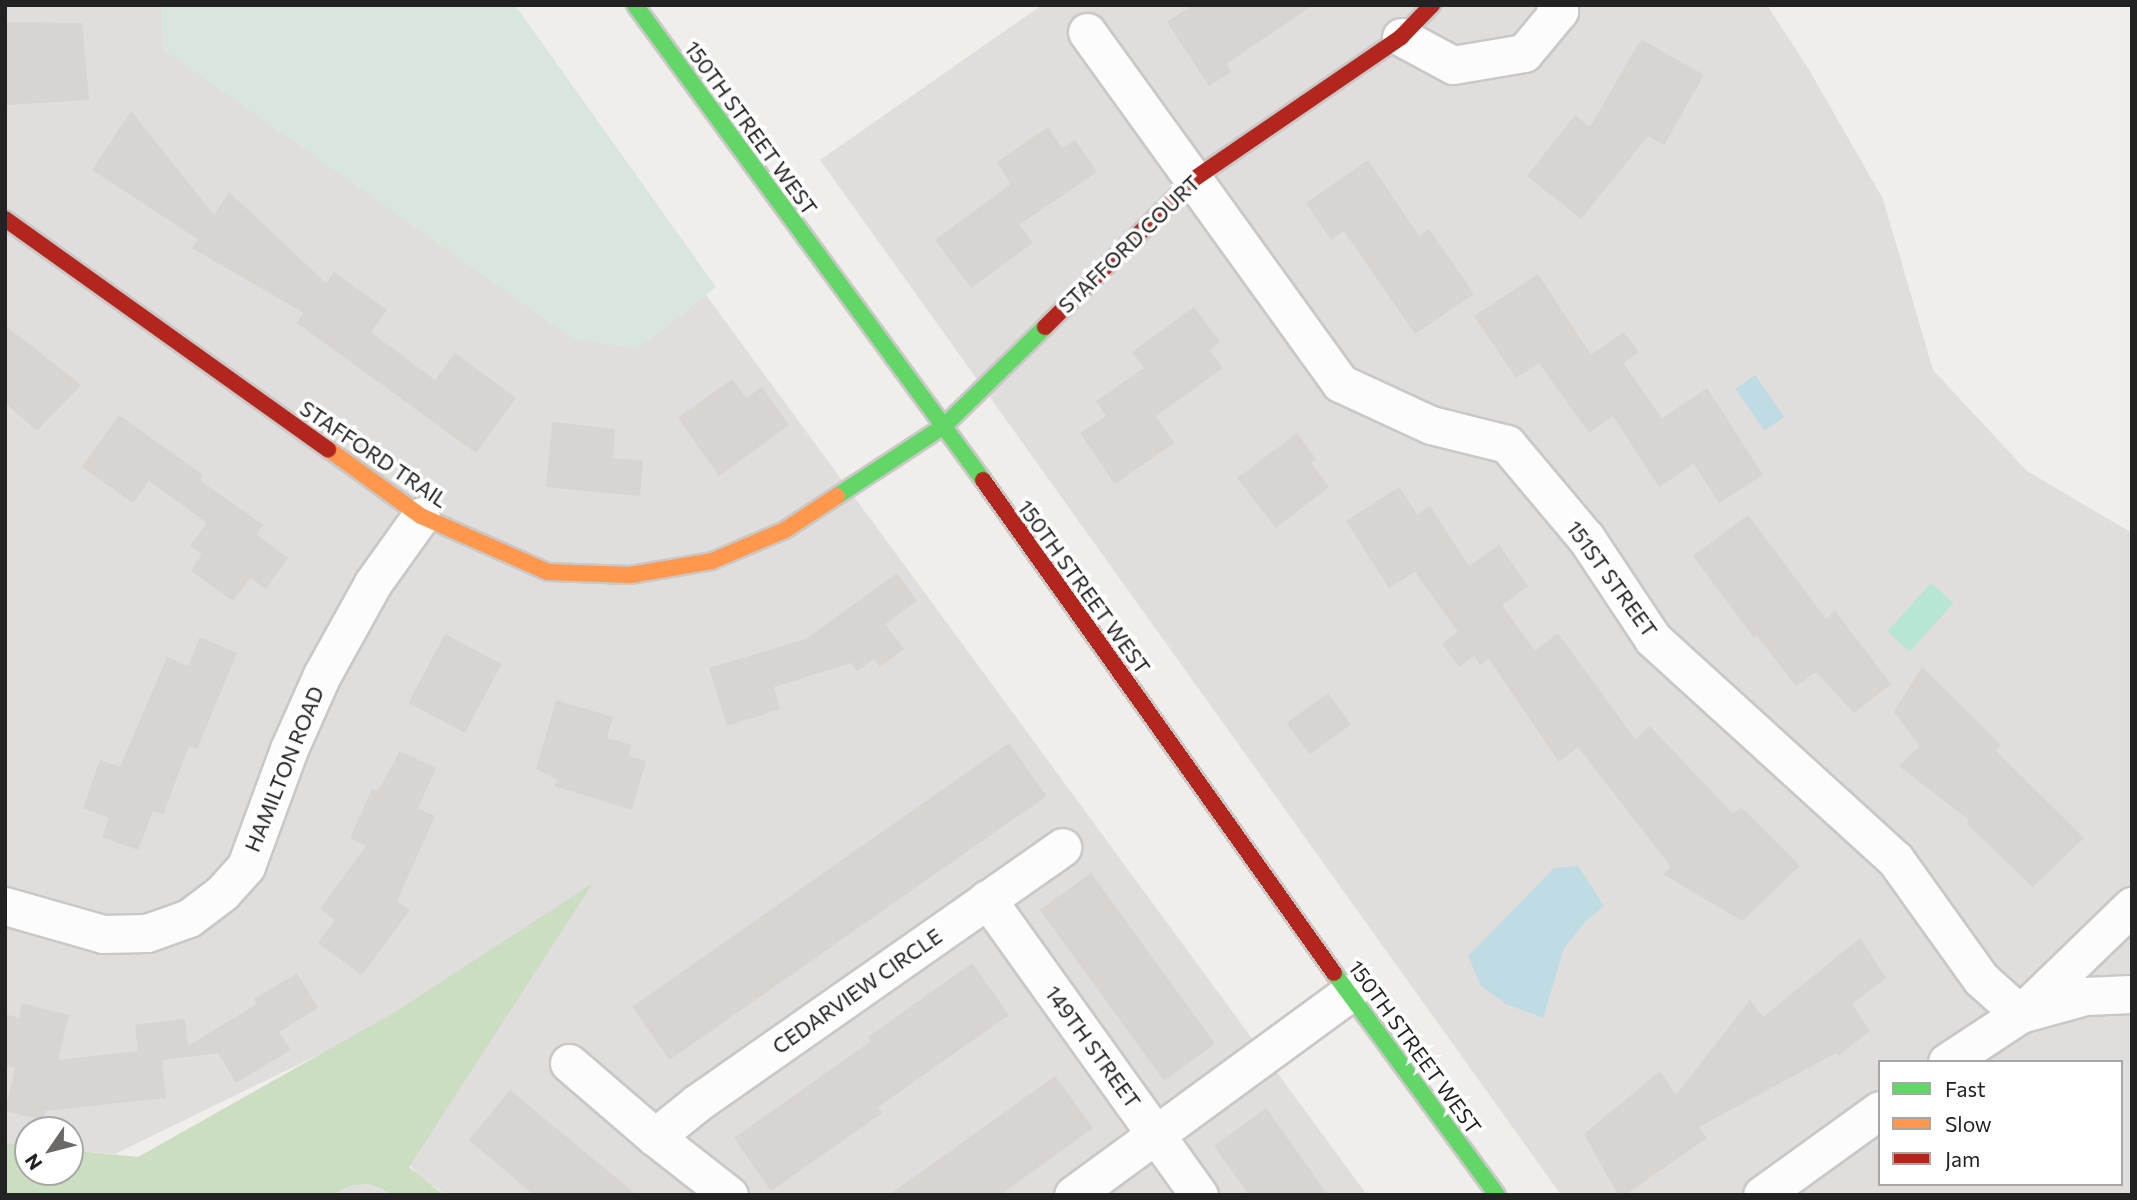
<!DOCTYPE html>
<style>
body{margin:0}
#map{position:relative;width:2137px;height:1200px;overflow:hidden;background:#f0eeeb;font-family:Commissioner,sans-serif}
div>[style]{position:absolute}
.residential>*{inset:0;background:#dfdedc}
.forest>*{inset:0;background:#cbdec1}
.wetland>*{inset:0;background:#d9e6de}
.pitch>*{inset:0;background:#b7e6d2;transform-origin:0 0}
.parking>*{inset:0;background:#e0dfde}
.water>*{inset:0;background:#bfdbe3;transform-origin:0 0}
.building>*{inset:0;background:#d7d4d2;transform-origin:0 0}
.roads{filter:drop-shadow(2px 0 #c9c8c7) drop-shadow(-2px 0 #c9c8c7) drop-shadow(0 2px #c9c8c7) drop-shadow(0 -2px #c9c8c7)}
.street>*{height:37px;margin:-18.5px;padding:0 18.5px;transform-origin:18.5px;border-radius:18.5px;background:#fdfcfc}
.fast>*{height:16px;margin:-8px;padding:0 8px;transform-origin:8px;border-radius:8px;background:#63d668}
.slow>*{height:16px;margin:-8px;padding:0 8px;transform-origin:8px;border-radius:8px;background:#ff974d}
.jam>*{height:16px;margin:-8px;padding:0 8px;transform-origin:8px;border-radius:8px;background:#b3261e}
span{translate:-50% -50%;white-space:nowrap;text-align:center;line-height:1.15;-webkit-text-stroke:7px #fff;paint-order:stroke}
.street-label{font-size:21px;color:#222}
.frame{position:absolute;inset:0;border:7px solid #222;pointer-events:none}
.legend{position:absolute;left:1878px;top:1060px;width:245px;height:126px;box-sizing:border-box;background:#fff;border:2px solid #a7a7a7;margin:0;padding:9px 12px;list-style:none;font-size:21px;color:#222}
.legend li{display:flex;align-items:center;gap:14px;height:35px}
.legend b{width:35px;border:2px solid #a7a7a7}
.north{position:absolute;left:14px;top:1116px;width:70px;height:70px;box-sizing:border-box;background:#fff;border:2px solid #a7a7a7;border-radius:50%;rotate:235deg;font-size:19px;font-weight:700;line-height:28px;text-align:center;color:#222}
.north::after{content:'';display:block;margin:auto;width:24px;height:32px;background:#6a6968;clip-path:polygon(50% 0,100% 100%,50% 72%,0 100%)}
</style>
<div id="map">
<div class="residential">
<i style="clip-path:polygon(5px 5px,162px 5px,163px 49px,636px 349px,706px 295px,1367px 1195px,446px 1195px,418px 1175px,320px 1054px,115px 1154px,70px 1150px,70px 1130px,28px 1130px,28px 1145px,5px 1143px)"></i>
<i style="clip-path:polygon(evenodd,1042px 5px,1767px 5px,1808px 68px,1883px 199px,1933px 370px,2027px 471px,2132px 533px,2132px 1195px,1561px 1195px,820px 160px,1042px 5px,1880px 1062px,2121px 1062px,2121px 1184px,1880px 1184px,1880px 1062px)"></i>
</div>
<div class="forest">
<i style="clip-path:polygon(593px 883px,409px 1167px,444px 1195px,394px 1195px,369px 1184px,350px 1186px,333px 1195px,5px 1195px,5px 1143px,28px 1145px,28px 1172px,70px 1172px,70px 1150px,138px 1157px,395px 1012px)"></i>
</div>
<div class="wetland">
<i style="clip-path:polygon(162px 5px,515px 5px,716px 287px,636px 349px,573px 339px,163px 49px)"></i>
</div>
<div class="pitch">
<i style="left:1931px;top:583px;width:30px;height:65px;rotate:42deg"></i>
</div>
<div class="parking">
<i style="clip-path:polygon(369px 1184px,394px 1195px,333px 1195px,350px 1186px)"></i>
</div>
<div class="water">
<i style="left:1755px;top:375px;width:51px;height:24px;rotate:55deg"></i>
<i style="clip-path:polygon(1578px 866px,1604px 906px,1587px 920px,1564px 948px,1543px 1018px,1506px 1004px,1481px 986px,1468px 956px,1554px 868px)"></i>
</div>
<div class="building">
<i style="clip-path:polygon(1192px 5px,1313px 5px,1226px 64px,1231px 72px,1209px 86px,1167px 22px)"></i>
<i style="clip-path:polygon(5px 22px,82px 23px,89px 100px,5px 105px)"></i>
<i style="clip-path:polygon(1641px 39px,1704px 75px,1664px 145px,1648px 136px,1581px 219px,1527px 176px,1575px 115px,1590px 127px)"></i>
<i style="clip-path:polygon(131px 111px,214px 215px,229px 192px,326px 283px,334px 272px,387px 310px,371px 332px,435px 380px,455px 353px,516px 398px,476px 453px,297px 323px,304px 313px,192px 248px,198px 239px,92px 170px)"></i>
<i style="clip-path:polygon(1048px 127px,1062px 148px,1075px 140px,1097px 172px,1019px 225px,1033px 243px,971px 288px,935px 240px,1011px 184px,997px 162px)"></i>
<i style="clip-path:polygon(1368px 160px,1419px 236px,1429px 229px,1474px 294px,1415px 334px,1344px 231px,1331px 240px,1306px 203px)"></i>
<i style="clip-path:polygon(1538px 274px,1591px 355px,1624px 332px,1639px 352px,1623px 363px,1662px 418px,1707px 388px,1763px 475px,1719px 503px,1694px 464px,1659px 487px,1613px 416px,1589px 433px,1539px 363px,1516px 378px,1474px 316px)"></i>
<i style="clip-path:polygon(1194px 307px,1220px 342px,1209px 350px,1223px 368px,1156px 416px,1174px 443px,1115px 484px,1080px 433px,1106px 416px,1096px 401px,1144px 368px,1132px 352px)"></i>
<i style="clip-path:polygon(5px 325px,81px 385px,37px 431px,5px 403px)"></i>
<i style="clip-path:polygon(732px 379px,746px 398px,762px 387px,789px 425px,719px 476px,678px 418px)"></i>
<i style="clip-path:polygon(119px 415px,203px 475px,200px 480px,263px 525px,256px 534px,288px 558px,266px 589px,250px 578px,233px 601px,191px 571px,202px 554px,190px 546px,207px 523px,149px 481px,133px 503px,82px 467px)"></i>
<i style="clip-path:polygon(552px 422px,615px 429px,613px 458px,643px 461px,640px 496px,546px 487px)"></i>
<i style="clip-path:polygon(1297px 433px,1316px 459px,1311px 463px,1329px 487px,1276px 528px,1237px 478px)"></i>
<i style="clip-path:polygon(1399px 487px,1417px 514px,1430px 506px,1469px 566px,1499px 545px,1528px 586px,1502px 605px,1535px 651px,1558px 633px,1635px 739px,1650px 726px,1733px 814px,1741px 807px,1800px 866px,1742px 921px,1663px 874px,1671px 867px,1578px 747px,1559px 762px,1489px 659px,1480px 665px,1474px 656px,1459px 667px,1442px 644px,1458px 632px,1415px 572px,1389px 588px,1346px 521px)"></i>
<i style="clip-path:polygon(1748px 515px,1826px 619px,1835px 611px,1891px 684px,1854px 713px,1816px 672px,1796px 686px,1757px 636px,1754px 638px,1693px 556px)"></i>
<i style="clip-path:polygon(897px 573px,917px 601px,885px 624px,904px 649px,880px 667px,874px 659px,857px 671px,851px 663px,774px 687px,780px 709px,727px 726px,709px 668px,806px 639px)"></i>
<i style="left:445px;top:634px;width:64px;height:78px;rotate:28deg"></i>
<i style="clip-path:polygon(200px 637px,237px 653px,197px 749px,189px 746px,163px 815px,153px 811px,138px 850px,102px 837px,109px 818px,83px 808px,100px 760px,120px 767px,167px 657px,188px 666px)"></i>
<i style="clip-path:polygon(1922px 667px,2001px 745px,1996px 751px,2084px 838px,2033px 887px,1967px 824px,1969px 820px,1899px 766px,1920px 746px,1894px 712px)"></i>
<i style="left:1328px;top:693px;width:39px;height:51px;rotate:54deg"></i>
<i style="clip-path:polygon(556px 700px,613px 717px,607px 738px,632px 745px,629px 756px,646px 761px,632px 810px,554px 786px,557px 780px,536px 769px)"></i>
<i style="left:1009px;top:743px;width:65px;height:460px;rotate:55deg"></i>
<i style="clip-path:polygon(400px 751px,436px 768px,418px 808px,435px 816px,397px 901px,410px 910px,362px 975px,318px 943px,335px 920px,320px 909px,366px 846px,350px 838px,372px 789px,378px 791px)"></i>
<i style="left:1091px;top:873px;width:211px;height:63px;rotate:54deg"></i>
<i style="clip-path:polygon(1860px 938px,1886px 978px,1852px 1004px,1870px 1031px,1838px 1056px,1836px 1053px,1699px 1127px,1707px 1138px,1625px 1195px,1618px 1195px,1584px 1134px,1660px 1071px,1676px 1095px,1750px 1000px,1763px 1017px)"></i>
<i style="clip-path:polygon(972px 963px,1009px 1015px,878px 1107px,882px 1113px,771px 1191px,734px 1138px,871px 1041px,868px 1037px)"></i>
<i style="clip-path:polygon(297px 973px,318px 1008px,279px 1032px,291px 1050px,236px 1083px,218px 1053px,162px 1060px,166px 1098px,45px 1111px,43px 1120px,5px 1111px,15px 1068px,5px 1066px,5px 1014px,19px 1018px,22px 1003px,69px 1015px,58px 1060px,138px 1051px,135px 1025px,185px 1019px,188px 1046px,257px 1004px,254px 999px)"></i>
<i style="clip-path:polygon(1055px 1076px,1093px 1128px,1000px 1195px,889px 1195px)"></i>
<i style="clip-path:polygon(510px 1090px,637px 1195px,534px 1195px,469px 1140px)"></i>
<i style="clip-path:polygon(1266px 1108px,1328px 1195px,1249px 1195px,1214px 1146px)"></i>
</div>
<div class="roads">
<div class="street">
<i style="left:1087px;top:32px;width:433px;rotate:54.2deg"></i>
<i style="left:1340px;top:383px;width:100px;rotate:24.8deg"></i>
<i style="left:1431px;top:425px;width:78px;rotate:14deg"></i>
<i style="left:1507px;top:444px;width:123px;rotate:50deg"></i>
<i style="left:1586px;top:538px;width:121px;rotate:56.4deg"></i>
<i style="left:1653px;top:639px;width:327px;rotate:42.3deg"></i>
<i style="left:1895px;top:859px;width:148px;rotate:54.4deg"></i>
<i style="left:1981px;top:979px;width:52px;rotate:41.9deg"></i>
<i style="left:1401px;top:37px;width:59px;rotate:28.3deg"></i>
<i style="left:1453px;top:65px;width:72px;rotate:-9.6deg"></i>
<i style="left:1524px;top:53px;width:55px;rotate:-50.2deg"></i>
<i style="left:1559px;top:11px;width:7px;rotate:-124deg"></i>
<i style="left:987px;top:899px;width:364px;rotate:54.4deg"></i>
<i style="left:5px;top:906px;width:102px;rotate:15.9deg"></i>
<i style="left:103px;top:934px;width:44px;rotate:-1.3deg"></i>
<i style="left:147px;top:933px;width:45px;rotate:-19.7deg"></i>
<i style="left:189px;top:918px;width:41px;rotate:-37.1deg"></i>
<i style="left:222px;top:893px;width:36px;rotate:-48deg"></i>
<i style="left:246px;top:866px;width:125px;rotate:-69.8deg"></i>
<i style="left:289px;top:749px;width:81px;rotate:-66deg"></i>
<i style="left:322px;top:675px;width:105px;rotate:-61deg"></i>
<i style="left:373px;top:583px;width:82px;rotate:-54.4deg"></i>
<i style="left:2024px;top:1013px;width:63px;rotate:-15.6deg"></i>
<i style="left:2085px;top:996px;width:47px;rotate:-2.4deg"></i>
<i style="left:1947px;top:1062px;width:87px;rotate:-33.3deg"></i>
<i style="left:2020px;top:1014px;width:156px;rotate:-44deg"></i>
<i style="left:569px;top:1063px;width:113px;rotate:40.7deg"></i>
<i style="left:729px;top:1195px;width:94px;rotate:-141.9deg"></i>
<i style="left:655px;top:1137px;width:54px;rotate:-39deg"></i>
<i style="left:697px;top:1103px;width:446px;rotate:-35deg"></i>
<i style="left:1073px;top:1195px;width:342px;rotate:-36.2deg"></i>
<i style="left:1762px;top:1195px;width:145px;rotate:-35.8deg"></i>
</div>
<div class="fast">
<i style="left:635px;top:5px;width:589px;rotate:53.77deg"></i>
<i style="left:837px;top:496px;width:128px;rotate:-33.2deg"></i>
<i style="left:944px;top:426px;width:141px;rotate:-44.4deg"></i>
<i style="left:1334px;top:973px;width:275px;rotate:53.7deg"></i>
</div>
<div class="slow">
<i style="left:328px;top:449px;width:115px;rotate:35.8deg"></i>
<i style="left:421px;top:516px;width:139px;rotate:23.8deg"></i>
<i style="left:548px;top:572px;width:82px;rotate:2.1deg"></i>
<i style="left:630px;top:575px;width:83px;rotate:-9.7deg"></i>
<i style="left:712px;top:561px;width:79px;rotate:-23deg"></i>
<i style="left:785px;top:530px;width:62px;rotate:-33.2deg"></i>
</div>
<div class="jam">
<i style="left:5px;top:219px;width:397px;rotate:35.5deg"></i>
<i style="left:1045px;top:327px;width:210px;rotate:-44.8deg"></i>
<i style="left:1194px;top:179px;width:251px;rotate:-34.4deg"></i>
<i style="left:1401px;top:37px;width:45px;rotate:-45.9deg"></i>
<i style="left:983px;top:480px;width:605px;rotate:54.55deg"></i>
</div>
</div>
<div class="street-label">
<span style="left:751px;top:128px;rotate:54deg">150TH STREET WEST</span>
<span style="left:1129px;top:244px;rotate:-44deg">STAFFORD COURT</span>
<span style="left:374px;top:454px;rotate:34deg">STAFFORD TRAIL</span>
<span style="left:1612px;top:579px;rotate:54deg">151ST STREET</span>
<span style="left:1084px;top:587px;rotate:54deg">150TH STREET WEST</span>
<span style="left:284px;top:769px;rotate:-68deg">HAMILTON ROAD</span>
<span style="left:857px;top:991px;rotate:-35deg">CEDARVIEW CIRCLE</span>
<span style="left:1093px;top:1047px;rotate:54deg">149TH STREET</span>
<span style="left:1415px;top:1047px;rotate:54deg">150TH STREET WEST</span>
</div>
<div class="frame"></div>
<ul class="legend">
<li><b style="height:9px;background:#63d668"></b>Fast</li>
<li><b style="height:9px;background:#ff974d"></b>Slow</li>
<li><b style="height:9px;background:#b3261e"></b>Jam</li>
</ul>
<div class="north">N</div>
</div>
